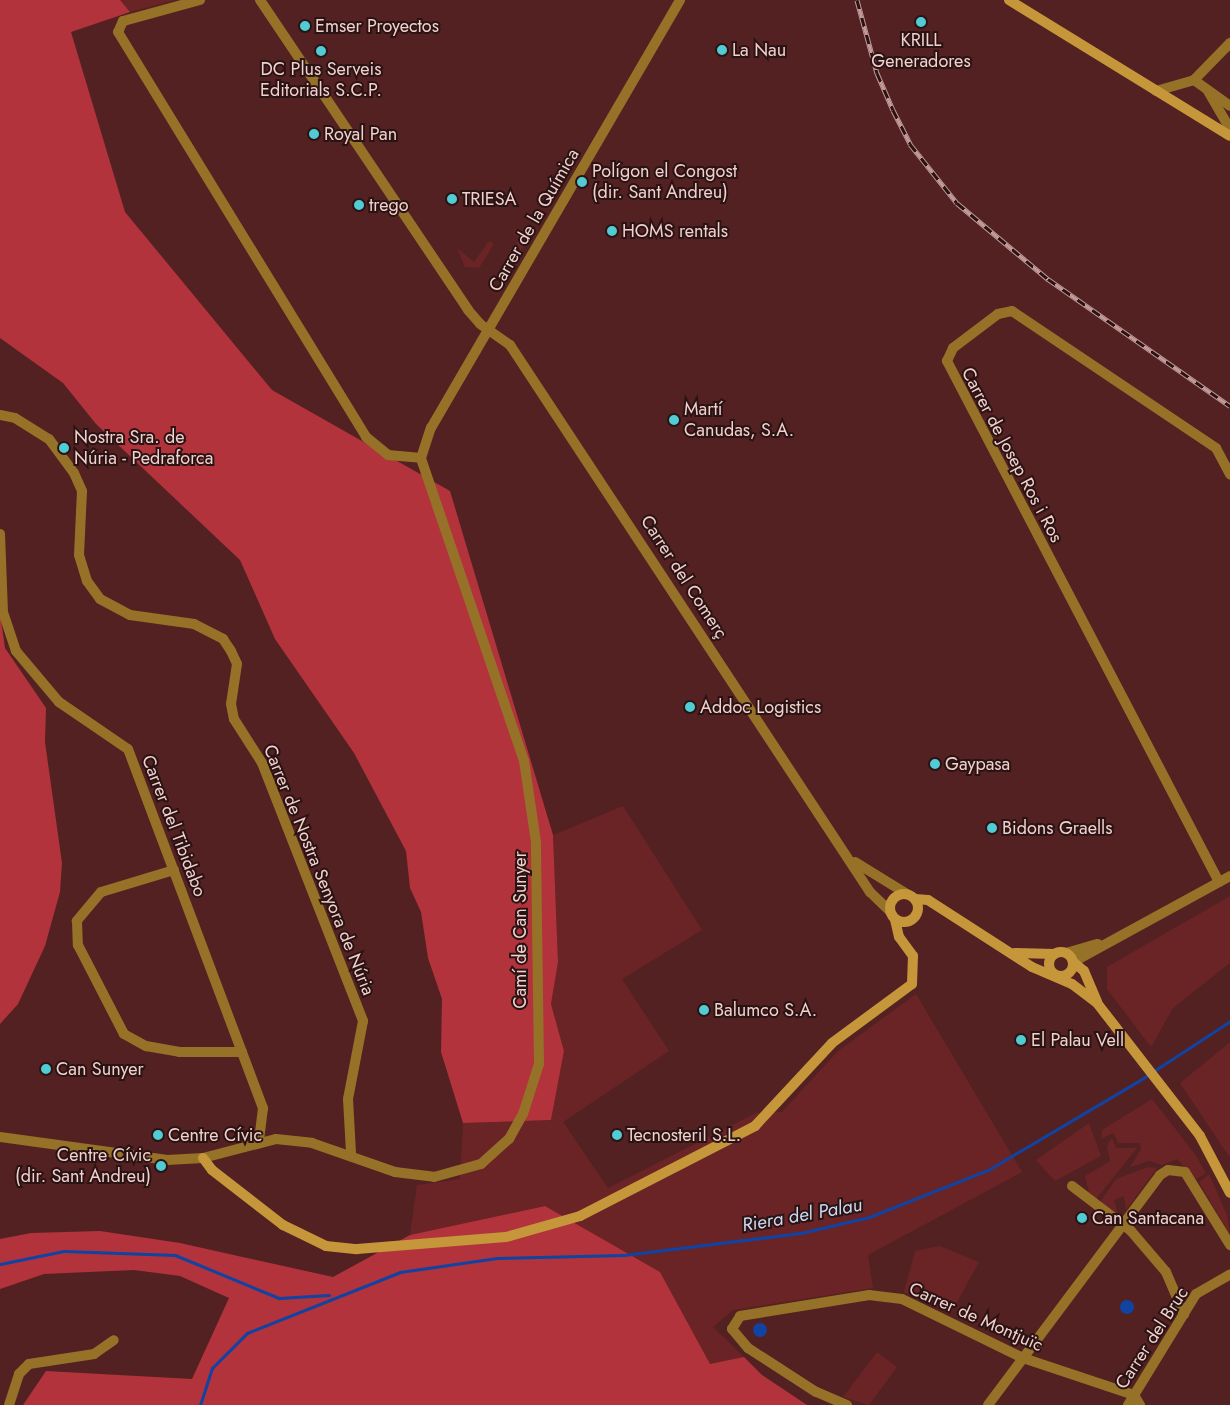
<!DOCTYPE html>
<meta charset="utf-8">
<style>
body{margin:0}
#map{position:relative;width:1230px;height:1405px;overflow:hidden;background:#532121;font-family:Jost,sans-serif}
div>[style]{position:absolute}
.green>*{inset:0;background:#6a2426}
.forest>*{inset:0;background:#b2333b}
.water>*{inset:0;background:#1043a2}
.round{border-radius:50%}
.stream>*{height:3px;margin:-1.5px;padding:0 1.5px;transform-origin:1.5px;border-radius:1.5px;background:#1043a2}
.street>*{height:10px;margin:-5px;padding:0 5px;transform-origin:5px;border-radius:5px;background:#967228}
.secondary>*{height:10px;margin:-5px;padding:0 5px;transform-origin:5px;border-radius:5px;background:#c5973a}
.secondary>.ring{margin:-5px;padding:0;box-sizing:content-box;background:none;border:10px solid #c5973a;border-radius:50%}
.rail>*{height:5px;margin-top:-2.5px;transform-origin:0;background:repeating-linear-gradient(90deg,#2a1313 0 9px,#c19b9a 0 18px);box-sizing:border-box;border-block:1px solid #c19b9a}
.dots>*{width:14px;height:14px;translate:-50% -50%;box-sizing:border-box;border:2px solid #2a1313;border-radius:50%}
span{translate:-50% -50%;white-space:nowrap;text-align:center;line-height:1.15;-webkit-text-stroke:4px #2a1313;paint-order:stroke}
.poi-label{font-size:18px;color:#f1d0ce}
.left{translate:0 -50%;text-align:left}
.right{translate:-100% -50%;text-align:right}
.street-label{font-size:18px;color:#f1d0ce}
.water-label{font-size:19px;color:#cad9f3;font-style:italic}
</style>
<div id="map">
<div class="green">
<i style="clip-path:polygon(120px 0,175px 0,130px 12px)"></i>
<i style="clip-path:polygon(516px 228px,526px 242px,504px 278px,498px 275px,520px 238px,513px 234px)"></i>
<i style="clip-path:polygon(489px 241px,494px 244px,479px 268px,465px 267px,457px 248px,474px 262px)"></i>
<i style="clip-path:polygon(623px 806px,702px 930px,622px 979px,669px 1051px,563px 1122px,608px 1188px,756px 1113px,782px 1112px,838px 1051px,916px 994px,1022px 1172px,868px 1255px,873px 1288px,733px 1310px,713px 1327px,744px 1357px,710px 1365px,660px 1272px,545px 1206px,410px 1235px,417px 1185px,460px 1179px,463px 1123px,551px 1120px,564px 1051px,551px 1004px,558px 961px,553px 835px)"></i>
<i style="clip-path:polygon(1230px 896px,1230px 963px,1173px 1008px,1151px 1047px,1107px 989px,1107px 967px)"></i>
<i style="clip-path:polygon(1230px 1042px,1230px 1158px,1180px 1083px)"></i>
<i style="clip-path:polygon(1152px 1099px,1194px 1153px,1206px 1173px,1196px 1179px,1177px 1159px,1162px 1165px,1149px 1161px,1130px 1167px,1141px 1149px,1140px 1143px,1118px 1143px,1113px 1133px,1101px 1139px,1102px 1130px)"></i>
<i style="clip-path:polygon(1089px 1123px,1101px 1156px,1055px 1181px,1036px 1160px)"></i>
<i style="clip-path:polygon(1112px 1138px,1116px 1148px,1137px 1148px,1096px 1199px,1089px 1193px,1085px 1176px,1110px 1161px,1107px 1146px)"></i>
<i style="clip-path:polygon(1148px 1167px,1157px 1168px,1126px 1210px,1124px 1196px,1114px 1200px,1119px 1217px,1100px 1202px,1116px 1179px)"></i>
<i style="clip-path:polygon(1209px 1174px,1227px 1215px,1230px 1235px,1199px 1182px)"></i>
<i style="clip-path:polygon(940px 1246px,979px 1262px,951px 1313px,904px 1292px,915px 1251px)"></i>
<i style="clip-path:polygon(877px 1352px,897px 1367px,869px 1405px,843px 1397px)"></i>
</div>
<div class="forest">
<i style="clip-path:polygon(0 0,120px 0,130px 12px,71px 32px,125px 212px,272px 390px,450px 491px,553px 835px,558px 962px,551px 1004px,564px 1051px,551px 1120px,463px 1123px,441px 1052px,442px 999px,428px 958px,421px 912px,410px 888px,406px 851px,354px 753px,275px 639px,240px 560px,96px 424px,63px 383px,0 338px)"></i>
<i style="clip-path:polygon(0 613px,5px 648px,46px 708px,45px 742px,62px 863px,60px 892px,45px 946px,18px 1004px,0 1024px)"></i>
<i style="clip-path:polygon(545px 1206px,660px 1272px,710px 1364px,744px 1357px,762px 1375px,807px 1405px,23px 1405px,46px 1371px,192px 1379px,229px 1298px,180px 1276px,134px 1270px,44px 1274px,0 1289px,0 1239px,31px 1233px,100px 1231px,180px 1243px,333px 1277px,410px 1235px)"></i>
</div>
<div class="water">
<i class="round" style="left:1120px;top:1300px;width:14px;height:14px"></i>
<i class="round" style="left:753px;top:1323px;width:14px;height:14px"></i>
</div>
<div class="stream">
<i style="left:0;top:1264px;width:65px;rotate:-11.5deg"></i>
<i style="left:64px;top:1251px;width:111px;rotate:2.1deg"></i>
<i style="left:175px;top:1255px;width:113px;rotate:22.5deg"></i>
<i style="left:279px;top:1298px;width:50px;rotate:-3.4deg"></i>
<i style="left:200px;top:1405px;width:39px;rotate:-72deg"></i>
<i style="left:212px;top:1368px;width:49px;rotate:-45deg"></i>
<i style="left:247px;top:1333px;width:165px;rotate:-21.7deg"></i>
<i style="left:400px;top:1272px;width:98px;rotate:-8.2deg"></i>
<i style="left:497px;top:1258px;width:127px;rotate:-1.4deg"></i>
<i style="left:624px;top:1255px;width:178px;rotate:-7.1deg"></i>
<i style="left:801px;top:1233px;width:70px;rotate:-13.2deg"></i>
<i style="left:869px;top:1217px;width:128px;rotate:-21.6deg"></i>
<i style="left:988px;top:1170px;width:177px;rotate:-30.6deg"></i>
<i style="left:1140px;top:1080px;width:108px;rotate:-33.2deg"></i>
</div>
<div class="street">
<i style="left:200px;top:0;width:80px;rotate:164.7deg"></i>
<i style="left:123px;top:21px;width:12px;rotate:114deg"></i>
<i style="left:118px;top:32px;width:475px;rotate:58.5deg"></i>
<i style="left:366px;top:437px;width:28px;rotate:39deg"></i>
<i style="left:388px;top:455px;width:33px;rotate:5deg"></i>
<i style="left:260px;top:0;width:373px;rotate:56.1deg"></i>
<i style="left:468px;top:310px;width:18px;rotate:49deg"></i>
<i style="left:480px;top:324px;width:37px;rotate:35deg"></i>
<i style="left:510px;top:345px;width:655px;rotate:56.65deg"></i>
<i style="left:870px;top:892px;width:28px;rotate:44deg"></i>
<i style="left:1194px;top:80px;width:52px;rotate:-45.8deg"></i>
<i style="left:1194px;top:80px;width:44px;rotate:35.8deg"></i>
<i style="left:1156px;top:91px;width:40px;rotate:-16deg"></i>
<i style="left:1208px;top:91px;width:44px;rotate:59.9deg"></i>
<i style="left:0;top:415px;width:15px;rotate:11deg"></i>
<i style="left:15px;top:418px;width:40px;rotate:32deg"></i>
<i style="left:49px;top:439px;width:42px;rotate:53.7deg"></i>
<i style="left:74px;top:473px;width:20px;rotate:66deg"></i>
<i style="left:82px;top:491px;width:64px;rotate:92.7deg"></i>
<i style="left:79px;top:555px;width:27px;rotate:73deg"></i>
<i style="left:87px;top:581px;width:22px;rotate:54deg"></i>
<i style="left:100px;top:599px;width:34px;rotate:28deg"></i>
<i style="left:130px;top:615px;width:65px;rotate:8deg"></i>
<i style="left:194px;top:624px;width:33px;rotate:27deg"></i>
<i style="left:223px;top:639px;width:14px;rotate:56deg"></i>
<i style="left:231px;top:651px;width:14px;rotate:65deg"></i>
<i style="left:237px;top:664px;width:40px;rotate:98.5deg"></i>
<i style="left:231px;top:704px;width:15px;rotate:79deg"></i>
<i style="left:234px;top:719px;width:52px;rotate:57.5deg"></i>
<i style="left:262px;top:763px;width:277px;rotate:68.6deg"></i>
<i style="left:363px;top:1021px;width:79px;rotate:100.9deg"></i>
<i style="left:348px;top:1099px;width:54px;rotate:86.8deg"></i>
<i style="left:0;top:534px;width:78px;rotate:87.8deg"></i>
<i style="left:3px;top:612px;width:41px;rotate:71.6deg"></i>
<i style="left:16px;top:651px;width:67px;rotate:49.9deg"></i>
<i style="left:59px;top:702px;width:83px;rotate:34.3deg"></i>
<i style="left:128px;top:749px;width:384px;rotate:69.4deg"></i>
<i style="left:263px;top:1108px;width:32px;rotate:97deg"></i>
<i style="left:855px;top:862px;width:61px;rotate:31.6deg"></i>
<i style="left:174px;top:870px;width:76px;rotate:163.2deg"></i>
<i style="left:101px;top:892px;width:38px;rotate:130deg"></i>
<i style="left:77px;top:921px;width:24px;rotate:88deg"></i>
<i style="left:78px;top:945px;width:100px;rotate:62.7deg"></i>
<i style="left:124px;top:1034px;width:25px;rotate:29deg"></i>
<i style="left:146px;top:1046px;width:34px;rotate:10deg"></i>
<i style="left:179px;top:1052px;width:63px"></i>
<i style="left:1219px;top:882px;width:588px;rotate:-117.57deg"></i>
<i style="left:947px;top:361px;width:14px;rotate:-65deg"></i>
<i style="left:953px;top:348px;width:56px;rotate:-37.1deg"></i>
<i style="left:998px;top:314px;width:14px;rotate:-12deg"></i>
<i style="left:1012px;top:311px;width:246px;rotate:33.9deg"></i>
<i style="left:1216px;top:448px;width:30px;rotate:62deg"></i>
<i style="left:1066px;top:953px;width:33px;rotate:-16deg"></i>
<i style="left:1073px;top:962px;width:179px;rotate:-28.7deg"></i>
<i style="left:0;top:1137px;width:169px;rotate:7.8deg"></i>
<i style="left:167px;top:1160px;width:36px;rotate:-3deg"></i>
<i style="left:203px;top:1158px;width:75px;rotate:-14.6deg"></i>
<i style="left:276px;top:1139px;width:36px;rotate:6deg"></i>
<i style="left:312px;top:1143px;width:88px;rotate:19.3deg"></i>
<i style="left:395px;top:1172px;width:39px;rotate:7deg"></i>
<i style="left:434px;top:1177px;width:49px;rotate:-15.5deg"></i>
<i style="left:481px;top:1164px;width:38px;rotate:-42deg"></i>
<i style="left:509px;top:1139px;width:29px;rotate:-61deg"></i>
<i style="left:523px;top:1114px;width:52px;rotate:-72.3deg"></i>
<i style="left:539px;top:1064px;width:222px;rotate:-90.8deg"></i>
<i style="left:536px;top:842px;width:82px;rotate:-98.4deg"></i>
<i style="left:524px;top:761px;width:320px;rotate:-108.8deg"></i>
<i style="left:421px;top:458px;width:32px;rotate:-72deg"></i>
<i style="left:431px;top:428px;width:495px;rotate:-59.8deg"></i>
<i style="left:1072px;top:1186px;width:74px;rotate:37.3deg"></i>
<i style="left:1131px;top:1231px;width:54px;rotate:49.5deg"></i>
<i style="left:1166px;top:1272px;width:46px;rotate:66.8deg"></i>
<i style="left:9px;top:1405px;width:33px;rotate:-72deg"></i>
<i style="left:19px;top:1374px;width:14px;rotate:-45deg"></i>
<i style="left:29px;top:1364px;width:66px;rotate:-8.7deg"></i>
<i style="left:94px;top:1354px;width:24px;rotate:-35deg"></i>
<i style="left:847px;top:1405px;width:34px;rotate:-157deg"></i>
<i style="left:816px;top:1392px;width:81px;rotate:-147.1deg"></i>
<i style="left:748px;top:1348px;width:25px;rotate:-130deg"></i>
<i style="left:732px;top:1329px;width:15px;rotate:-58deg"></i>
<i style="left:740px;top:1316px;width:131px;rotate:-9.2deg"></i>
<i style="left:869px;top:1295px;width:33px;rotate:7deg"></i>
<i style="left:902px;top:1299px;width:135px;rotate:26deg"></i>
<i style="left:1023px;top:1358px;width:117px;rotate:18.4deg"></i>
<i style="left:1134px;top:1395px;width:12px;rotate:59deg"></i>
<i style="left:988px;top:1405px;width:287px;rotate:-53.2deg"></i>
<i style="left:1160px;top:1175px;width:9px;rotate:-32deg"></i>
<i style="left:1168px;top:1170px;width:17px;rotate:7deg"></i>
<i style="left:1185px;top:1172px;width:86px;rotate:58.3deg"></i>
<i style="left:1128px;top:1405px;width:130px;rotate:-58.5deg"></i>
<i style="left:1196px;top:1294px;width:39px;rotate:-30deg"></i>
</div>
<div class="secondary">
<i style="left:1009px;top:0;width:259px;rotate:31.6deg"></i>
<i class="ring" style="left:890px;top:894px;width:18px;height:18px"></i>
<i style="left:915px;top:899px;width:13px;rotate:4deg"></i>
<i style="left:928px;top:900px;width:124px;rotate:32.8deg"></i>
<i style="left:1032px;top:967px;width:43px;rotate:23deg"></i>
<i style="left:1072px;top:984px;width:31px;rotate:37deg"></i>
<i style="left:1097px;top:1003px;width:168px;rotate:52.2deg"></i>
<i style="left:1200px;top:1136px;width:64px;rotate:62.2deg"></i>
<i class="ring" style="left:1049px;top:952px;width:14px;height:14px"></i>
<i style="left:1015px;top:953px;width:40px;rotate:1.4deg"></i>
<i style="left:1073px;top:962px;width:14px;rotate:39deg"></i>
<i style="left:1084px;top:971px;width:34px;rotate:67deg"></i>
<i style="left:203px;top:1158px;width:15px;rotate:53deg"></i>
<i style="left:212px;top:1170px;width:90px;rotate:37.8deg"></i>
<i style="left:283px;top:1225px;width:48px;rotate:26deg"></i>
<i style="left:326px;top:1246px;width:31px;rotate:6deg"></i>
<i style="left:357px;top:1249px;width:149px;rotate:-4.6deg"></i>
<i style="left:506px;top:1237px;width:77px;rotate:-15.8deg"></i>
<i style="left:580px;top:1216px;width:197px;rotate:-27.2deg"></i>
<i style="left:755px;top:1126px;width:113px;rotate:-47.1deg"></i>
<i style="left:832px;top:1043px;width:99px;rotate:-36.4deg"></i>
<i style="left:912px;top:984px;width:28px;rotate:-88deg"></i>
<i style="left:913px;top:956px;width:24px;rotate:-126deg"></i>
<i style="left:899px;top:937px;width:18px;rotate:-103deg"></i>
</div>
<div class="rail">
<i style="left:857px;top:0;width:76px;rotate:74.7deg"></i>
<i style="left:877px;top:73px;width:40px;rotate:66.6deg"></i>
<i style="left:893px;top:110px;width:38px;rotate:63deg"></i>
<i style="left:910px;top:144px;width:75px;rotate:51.5deg"></i>
<i style="left:957px;top:203px;width:119px;rotate:39.9deg"></i>
<i style="left:1048px;top:279px;width:222px;rotate:34.9deg"></i>
</div>
<div class="dots">
<i style="left:921px;top:22px;background:#51ccd4"></i>
<i style="left:305px;top:26px;background:#51ccd4"></i>
<i style="left:722px;top:50px;background:#51ccd4"></i>
<i style="left:321px;top:51px;background:#51ccd4"></i>
<i style="left:314px;top:134px;background:#51ccd4"></i>
<i style="left:582px;top:182px;background:#51ccd4"></i>
<i style="left:452px;top:199px;background:#51ccd4"></i>
<i style="left:359px;top:205px;background:#51ccd4"></i>
<i style="left:612px;top:231px;background:#51ccd4"></i>
<i style="left:674px;top:420px;background:#51ccd4"></i>
<i style="left:64px;top:448px;background:#51ccd4"></i>
<i style="left:690px;top:707px;background:#51ccd4"></i>
<i style="left:935px;top:764px;background:#51ccd4"></i>
<i style="left:992px;top:828px;background:#51ccd4"></i>
<i style="left:704px;top:1010px;background:#51ccd4"></i>
<i style="left:1021px;top:1040px;background:#51ccd4"></i>
<i style="left:46px;top:1069px;background:#51ccd4"></i>
<i style="left:158px;top:1135px;background:#51ccd4"></i>
<i style="left:617px;top:1135px;background:#51ccd4"></i>
<i style="left:161px;top:1166px;background:#51ccd4"></i>
<i style="left:1082px;top:1218px;background:#51ccd4"></i>
</div>
<div class="poi-label">
<span class="left" style="left:315px;top:26px">Emser Proyectos</span>
<span style="left:921px;top:51px">KRILL<br>Generadores</span>
<span class="left" style="left:732px;top:50px">La Nau</span>
<span style="left:321px;top:80px">DC Plus Serveis<br>Editorials S.C.P.</span>
<span class="left" style="left:324px;top:134px">Royal Pan</span>
<span class="left" style="left:592px;top:182px">Polígon el Congost<br>(dir. Sant Andreu)</span>
<span class="left" style="left:462px;top:199px">TRIESA</span>
<span class="left" style="left:369px;top:205px">trego</span>
<span class="left" style="left:622px;top:231px">HOMS rentals</span>
<span class="left" style="left:684px;top:420px">Martí<br>Canudas, S.A.</span>
<span class="left" style="left:74px;top:448px">Nostra Sra. de<br>Núria - Pedraforca</span>
<span class="left" style="left:700px;top:707px">Addoc Logistics</span>
<span class="left" style="left:945px;top:764px">Gaypasa</span>
<span class="left" style="left:1002px;top:828px">Bidons Graells</span>
<span class="left" style="left:714px;top:1010px">Balumco S.A.</span>
<span class="left" style="left:1031px;top:1040px">El Palau Vell</span>
<span class="left" style="left:56px;top:1069px">Can Sunyer</span>
<span class="left" style="left:168px;top:1135px">Centre Cívic</span>
<span class="left" style="left:627px;top:1135px">Tecnosteril S.L.</span>
<span class="right" style="left:151px;top:1166px">Centre Cívic<br>(dir. Sant Andreu)</span>
<span class="left" style="left:1092px;top:1218px">Can Santacana</span>
</div>
<div class="street-label">
<span style="left:534px;top:220px;rotate:-60deg">Carrer de la Química</span>
<span style="left:1012px;top:455px;rotate:62deg">Carrer de Josep Ros i Ros</span>
<span style="left:684px;top:577px;rotate:57deg">Carrer del Comerç</span>
<span style="left:174px;top:826px;rotate:69deg">Carrer del Tibidabo</span>
<span style="left:319px;top:870px;rotate:68deg">Carrer de Nostra Senyora de Núria</span>
<span style="left:520px;top:930px;rotate:-90deg">Camí de Can Sunyer</span>
<span style="left:976px;top:1317px;rotate:24deg">Carrer de Montjuïc</span>
<span style="left:1152px;top:1338px;rotate:-57deg">Carrer del Bruc</span>
</div>
<div class="water-label">
<span style="left:802px;top:1215px;rotate:-10deg">Riera del Palau</span>
</div>
</div>
